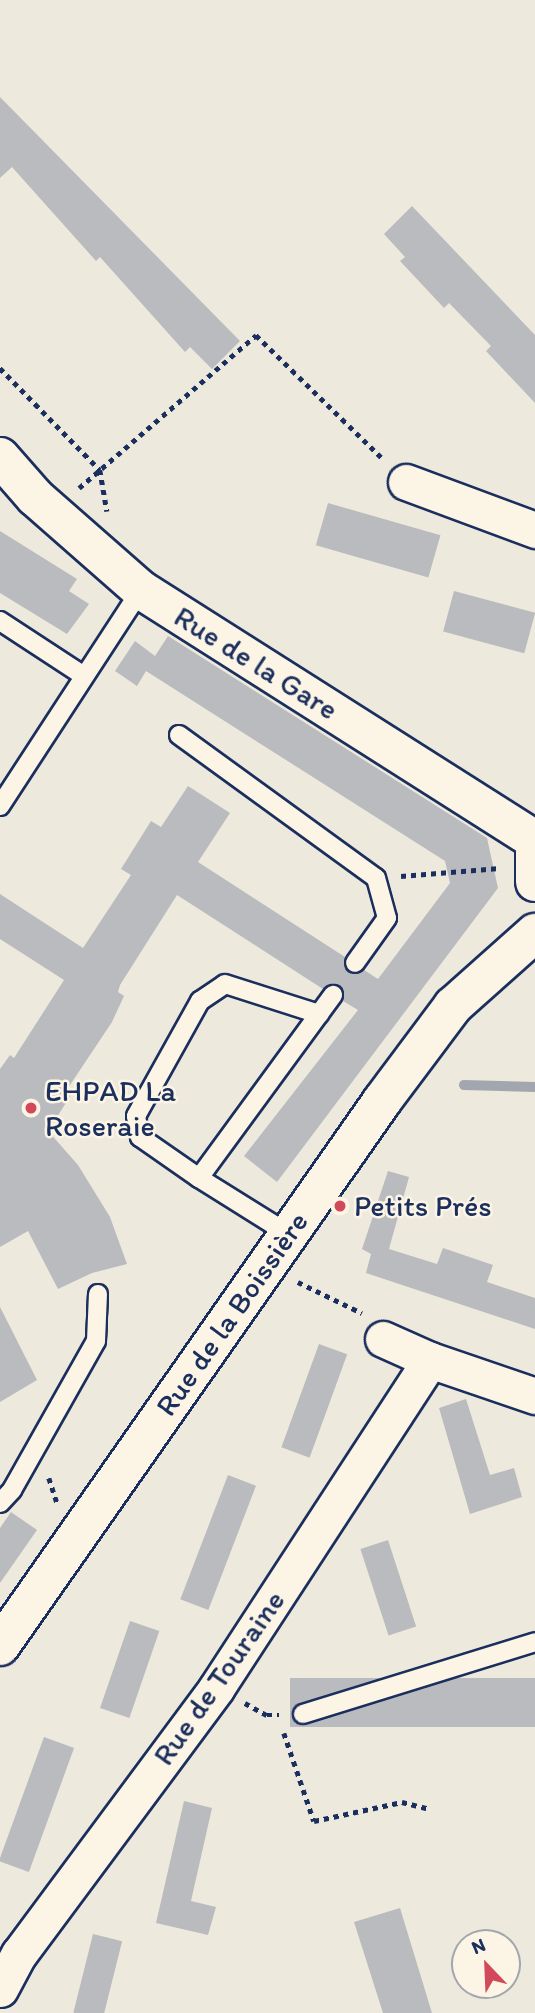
<!DOCTYPE html>
<meta charset="utf-8">
<style>
body{margin:0}
#map{position:relative;width:535px;height:2013px;overflow:hidden;background:#eee9dd;font-family:Itim,sans-serif}
div>[style]{position:absolute}
.stream>*{height:10px;margin:-5px;padding:0 5px;transform-origin:5px;border-radius:5px;background:#a2a7af}
.building>*{inset:0;background:#babbbe;transform-origin:0 0}
.path>*{height:4.5px;margin-top:-2.25px;transform-origin:0;background:repeating-linear-gradient(90deg,#1b2f5e 0 5px,transparent 0 10px)}
.roads{filter:drop-shadow(2px 0 #1b2f5e) drop-shadow(-2px 0 #1b2f5e) drop-shadow(0 2px #1b2f5e) drop-shadow(0 -2px #1b2f5e)}
.lane>*{height:18px;margin:-9px;padding:0 9px;transform-origin:9px;border-radius:9px;background:#fcf5e5}
.street>*{height:35px;margin:-17.5px;padding:0 17.5px;transform-origin:17.5px;border-radius:17.5px;background:#fcf5e5}
.secondary>*{height:38px;margin:-19px;padding:0 19px;transform-origin:19px;border-radius:19px;background:#fcf5e5}
.dots>*{width:19px;height:19px;translate:-50% -50%;box-sizing:border-box;border:4px solid #fcf5e5;border-radius:50%}
span{translate:-50% -50%;white-space:nowrap;text-align:center;line-height:1.15;-webkit-text-stroke:5px #fcf5e5;paint-order:stroke}
.street-label{font-size:30px;color:#1b2f5e}
.poi-label{font-size:30px;color:#1b2f5e}
.left{translate:0 -50%;text-align:left}
.north{position:absolute;left:451px;top:1929px;width:70px;height:70px;box-sizing:border-box;background:#fcf5e5;border:2px solid #a2a6af;border-radius:50%;rotate:337deg;font-size:19px;font-weight:700;line-height:28px;text-align:center;color:#1b2f5e}
.north::after{content:'';display:block;margin:auto;width:24px;height:32px;background:#d1495b;clip-path:polygon(50% 0,100% 100%,50% 72%,0 100%)}
</style>
<div id="map">
<div class="stream">
<i style="left:464px;top:1085px;width:71px;rotate:1.6deg"></i>
</div>
<div class="building">
<i style="clip-path:polygon(0 97px,240px 341px,212px 369px,190px 347px,185px 352px,100px 257px,96px 261px,12px 167px,0 178px)"></i>
<i style="clip-path:polygon(412px 206px,535px 335px,535px 403px,486px 351px,491px 346px,449px 303px,444px 308px,400px 261px,405px 257px,384px 234px)"></i>
<i style="left:328px;top:503px;width:117px;height:44px;rotate:16deg"></i>
<i style="clip-path:polygon(0 531px,77px 579px,69px 591px,89px 604px,67px 634px,0 593px)"></i>
<i style="left:454px;top:591px;width:84px;height:42px;rotate:15deg"></i>
<i style="clip-path:polygon(168px 636px,487px 838px,498px 888px,277px 1182px,244px 1156px,358px 1010px,343px 1001px,339px 985px,323px 989px,177px 895px,120px 985px,118px 992px,124px 996px,112px 1022px,66px 1091px,71px 1095px,48px 1131px,78px 1165px,110px 1217px,127px 1264px,92px 1273px,58px 1289px,28px 1231px,0 1247px,0 1069px,10px 1055px,14px 1058px,64px 980px,0 939px,0 894px,83px 948px,131px 875px,121px 869px,151px 821px,161px 827px,188px 786px,230px 813px,198px 862px,345px 957px,345px 968px,353px 974px,364px 970px,378px 979px,450px 883px,445px 861px,146px 671px,137px 686px,115px 671px,135px 641px,155px 656px)"></i>
<i style="clip-path:polygon(388px 1171px,409px 1177px,389px 1249px,437px 1264px,443px 1248px,493px 1265px,487px 1282px,535px 1298px,535px 1329px,366px 1273px,371px 1254px,362px 1249px)"></i>
<i style="clip-path:polygon(0 1307px,37px 1380px,0 1402px)"></i>
<i style="left:319px;top:1344px;width:30px;height:110px;rotate:20deg"></i>
<i style="clip-path:polygon(466px 1399px,490px 1475px,514px 1468px,522px 1497px,470px 1514px,439px 1408px)"></i>
<i style="left:228px;top:1475px;width:30px;height:133px;rotate:21deg"></i>
<i style="clip-path:polygon(11px 1512px,37px 1530px,0 1583px,0 1528px)"></i>
<i style="left:388px;top:1540px;width:91px;height:29px;rotate:72deg"></i>
<i style="left:130px;top:1621px;width:31px;height:92px;rotate:19deg"></i>
<i style="left:535px;top:1678px;width:49px;height:245px;rotate:90deg"></i>
<i style="left:44px;top:1737px;width:32px;height:132px;rotate:20deg"></i>
<i style="clip-path:polygon(184px 1801px,212px 1808px,191px 1901px,216px 1907px,208px 1935px,156px 1923px)"></i>
<i style="clip-path:polygon(400px 1908px,432px 2013px,383px 2013px,354px 1922px)"></i>
<i style="left:93px;top:1934px;width:30px;height:81px;rotate:14deg"></i>
</div>
<div class="path">
<i style="left:0;top:368px;width:143px;rotate:45.6deg"></i>
<i style="left:100px;top:470px;width:42px;rotate:80.3deg"></i>
<i style="left:79px;top:488px;width:234px;rotate:-40.8deg"></i>
<i style="left:256px;top:335px;width:177px;rotate:44.3deg"></i>
<i style="left:401px;top:876px;width:99px;rotate:-4.6deg"></i>
<i style="left:298px;top:1282px;width:71px;rotate:25.8deg"></i>
<i style="left:49px;top:1478px;width:26px;rotate:72deg"></i>
<i style="left:245px;top:1703px;width:25px;rotate:29deg"></i>
<i style="left:267px;top:1715px;width:12px"></i>
<i style="left:284px;top:1733px;width:93px;rotate:71.2deg"></i>
<i style="left:314px;top:1821px;width:90px;rotate:-12.2deg"></i>
<i style="left:402px;top:1802px;width:29px;rotate:14deg"></i>
</div>
<div class="roads">
<div class="lane">
<i style="left:0;top:621px;width:100px;rotate:33.2deg"></i>
<i style="left:179px;top:735px;width:243px;rotate:36deg"></i>
<i style="left:376px;top:878px;width:41px;rotate:74.6deg"></i>
<i style="left:387px;top:918px;width:55px;rotate:125.4deg"></i>
<i style="left:0;top:806px;width:258px;rotate:-56.9deg"></i>
<i style="left:199px;top:1178px;width:72px;rotate:-145.2deg"></i>
<i style="left:140px;top:1137px;width:21px;rotate:-101deg"></i>
<i style="left:136px;top:1116px;width:132px;rotate:-60.9deg"></i>
<i style="left:200px;top:1001px;width:30px;rotate:-34deg"></i>
<i style="left:225px;top:984px;width:99px;rotate:17.7deg"></i>
<i style="left:287px;top:1233px;width:104px;rotate:-148deg"></i>
<i style="left:199px;top:1178px;width:227px;rotate:-53.8deg"></i>
<i style="left:0;top:1503px;width:18px;rotate:-47deg"></i>
<i style="left:12px;top:1490px;width:171px;rotate:-60.6deg"></i>
<i style="left:96px;top:1341px;width:47px;rotate:-87.6deg"></i>
<i style="left:303px;top:1714px;width:243px;rotate:-17.2deg"></i>
</div>
<div class="street">
<i style="left:406px;top:482px;width:138px;rotate:20.4deg"></i>
<i style="left:383px;top:1339px;width:51px;rotate:24.1deg"></i>
<i style="left:0;top:1989px;width:40px;rotate:-62deg"></i>
<i style="left:19px;top:1954px;width:332px;rotate:-53.4deg"></i>
<i style="left:217px;top:1687px;width:390px;rotate:-56.9deg"></i>
<i style="left:430px;top:1360px;width:111px;rotate:18.9deg"></i>
</div>
<div class="secondary">
<i style="left:0;top:457px;width:53px;rotate:48.8deg"></i>
<i style="left:35px;top:497px;width:141px;rotate:41.3deg"></i>
<i style="left:141px;top:590px;width:467px;rotate:32.4deg"></i>
<i style="left:535px;top:851px;width:31px;rotate:90deg"></i>
<i style="left:0;top:1646px;width:666px;rotate:-54.97deg"></i>
<i style="left:382px;top:1101px;width:119px;rotate:-53.2deg"></i>
<i style="left:453px;top:1006px;width:110px;rotate:-41.7deg"></i>
</div>
</div>
<div class="dots">
<i style="left:31px;top:1108px;background:#d1495b"></i>
<i style="left:340px;top:1206px;background:#d1495b"></i>
</div>
<div class="street-label">
<span style="left:256px;top:663px;rotate:32deg">Rue de la Gare</span>
<span style="left:232px;top:1314px;rotate:-55deg">Rue de la Boissière</span>
<span style="left:219px;top:1678px;rotate:-55deg">Rue de Touraine</span>
</div>
<div class="poi-label">
<span class="left" style="left:45px;top:1108px">EHPAD La<br>Roseraie</span>
<span class="left" style="left:354px;top:1206px">Petits Prés</span>
</div>
<div class="north">N</div>
</div>
